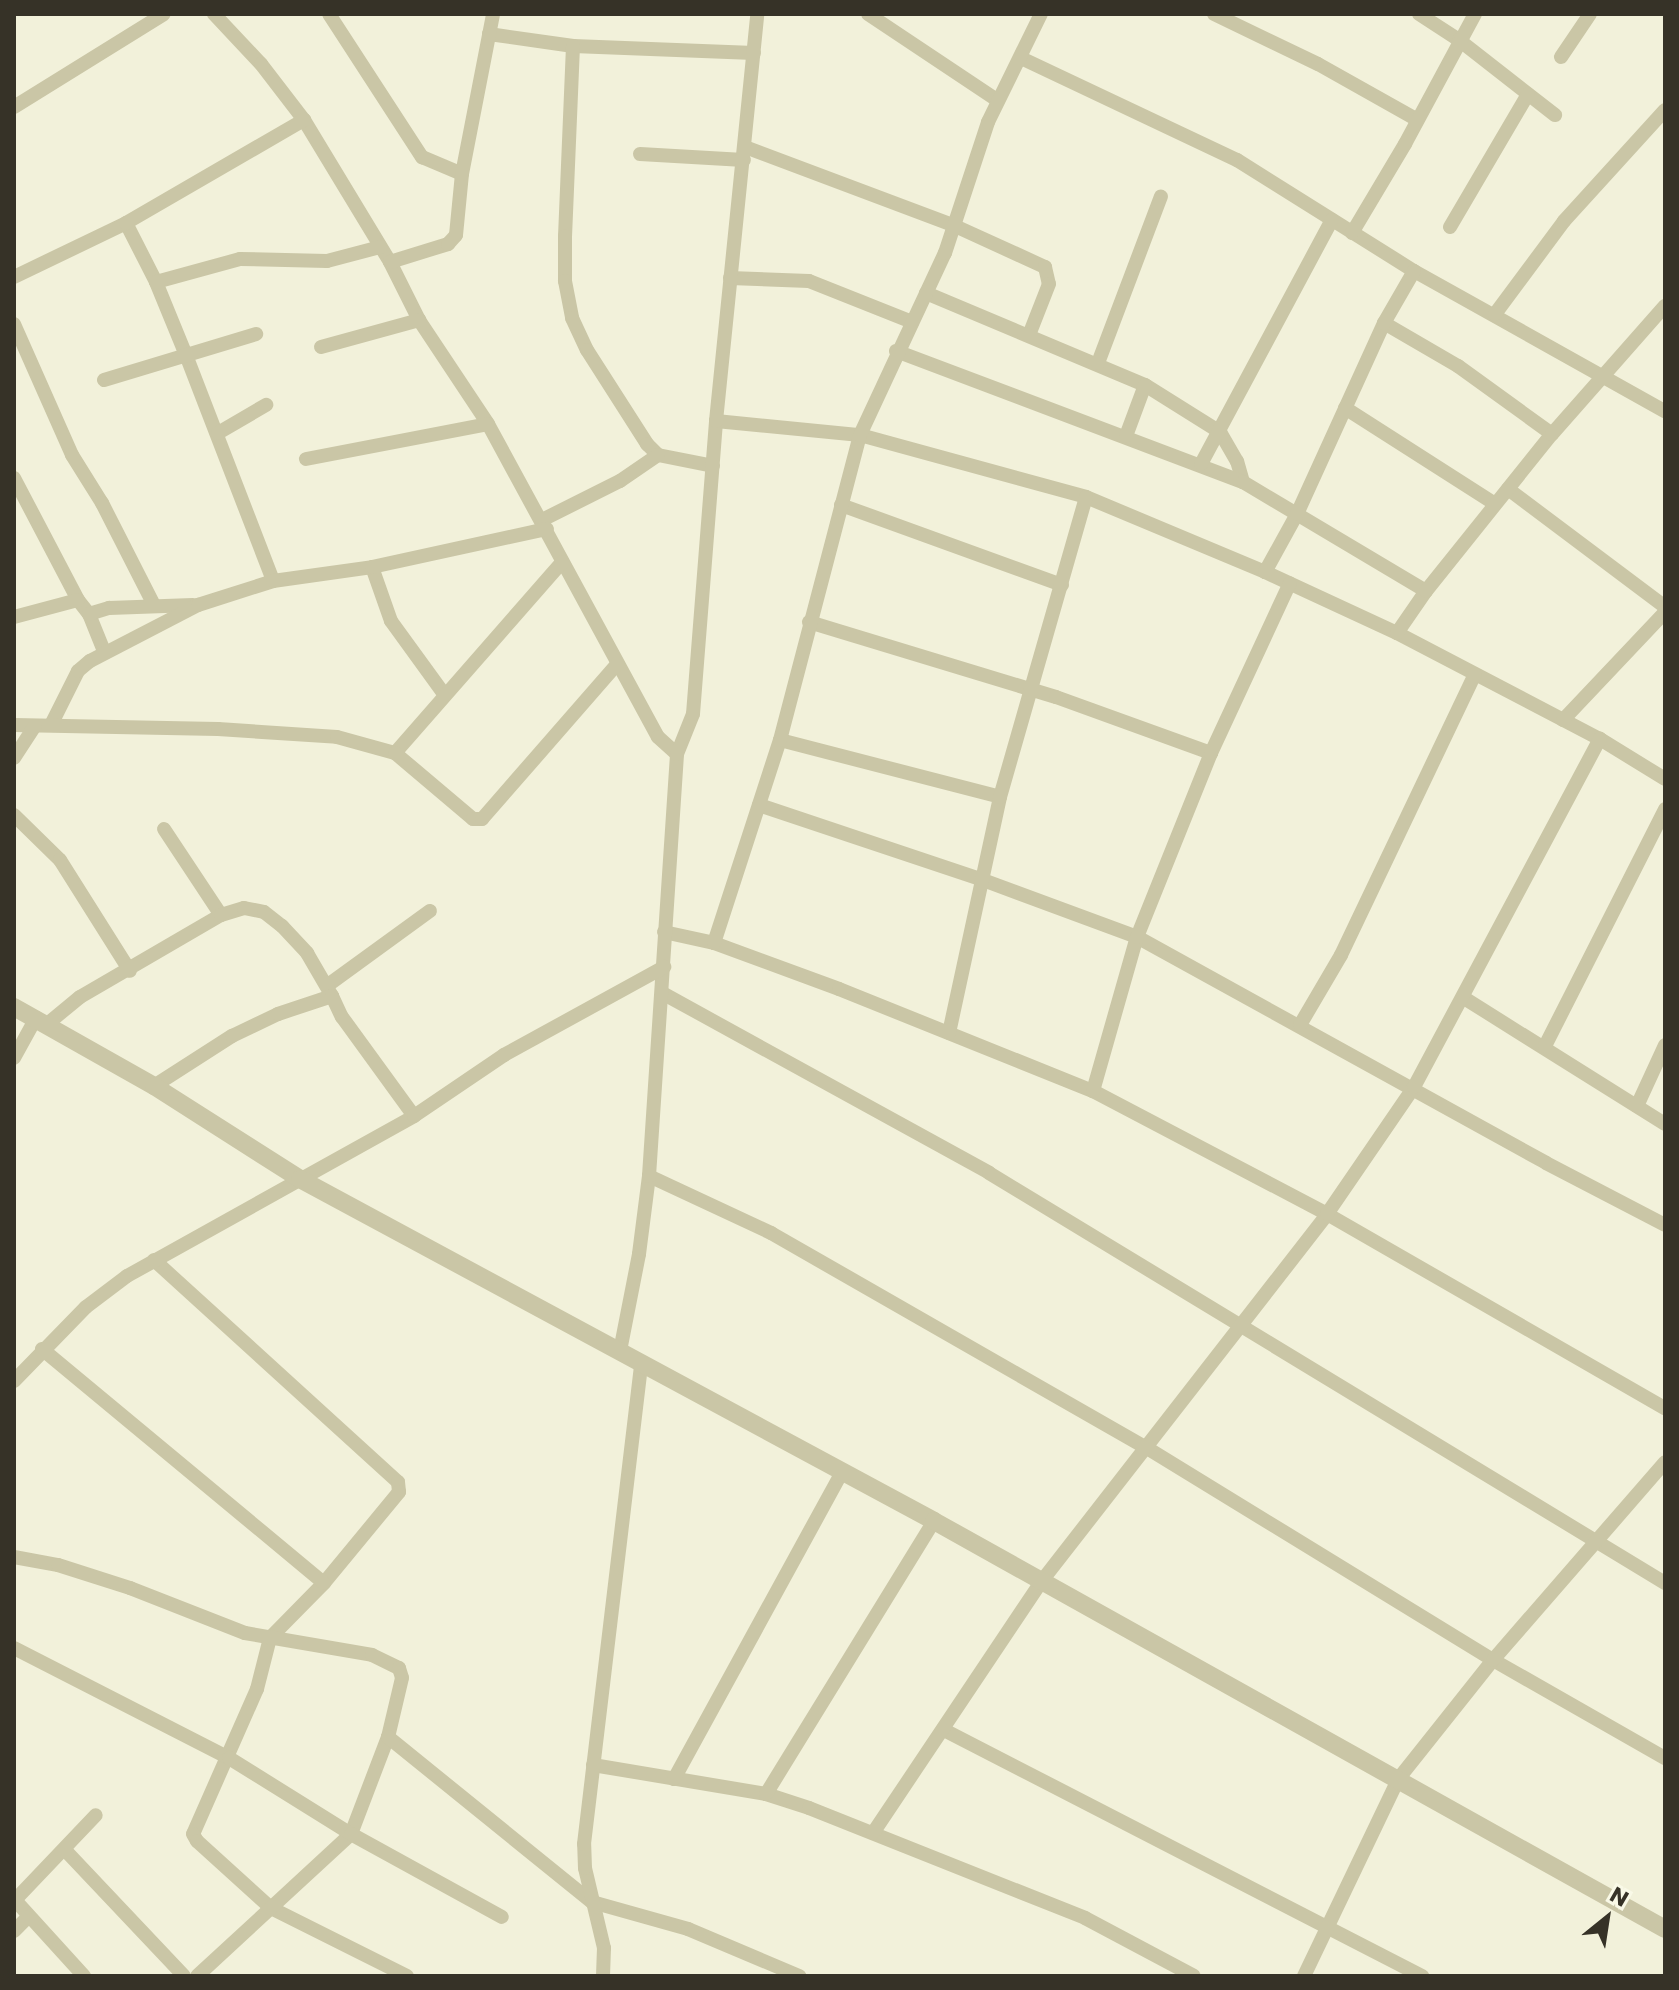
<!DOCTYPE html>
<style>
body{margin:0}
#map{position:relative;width:1679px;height:1990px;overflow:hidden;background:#f2f1da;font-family:Poppins,sans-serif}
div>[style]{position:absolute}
.minor>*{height:14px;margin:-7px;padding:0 7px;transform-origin:7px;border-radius:7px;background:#cac6a6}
.tertiary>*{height:18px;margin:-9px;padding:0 9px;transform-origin:9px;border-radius:9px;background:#cac6a6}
span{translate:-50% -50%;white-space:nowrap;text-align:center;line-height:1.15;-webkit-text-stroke:8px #f9f9e7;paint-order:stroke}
.frame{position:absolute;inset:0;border:16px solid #363227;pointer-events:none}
.north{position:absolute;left:1567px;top:1878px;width:80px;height:80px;-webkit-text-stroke:6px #f9f9e7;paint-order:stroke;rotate:30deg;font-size:22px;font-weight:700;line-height:32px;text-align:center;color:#363227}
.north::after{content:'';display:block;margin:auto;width:28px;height:36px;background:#363227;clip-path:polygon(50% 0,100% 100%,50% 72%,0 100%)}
</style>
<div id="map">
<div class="minor">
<i style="left:214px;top:14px;width:69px;rotate:46.8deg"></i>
<i style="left:261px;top:64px;width:71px;rotate:52.5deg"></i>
<i style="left:304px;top:120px;width:166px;rotate:58.8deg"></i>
<i style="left:390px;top:262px;width:65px;rotate:63.4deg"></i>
<i style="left:419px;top:320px;width:125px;rotate:56.4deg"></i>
<i style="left:488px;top:424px;width:356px;rotate:61.5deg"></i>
<i style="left:658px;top:737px;width:25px;rotate:42deg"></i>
<i style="left:329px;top:14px;width:171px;rotate:57deg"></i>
<i style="left:422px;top:157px;width:43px;rotate:23deg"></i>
<i style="left:868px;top:14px;width:155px;rotate:33.7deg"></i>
<i style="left:1214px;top:14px;width:115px;rotate:25.7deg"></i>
<i style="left:1318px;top:64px;width:112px;rotate:29.3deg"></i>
<i style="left:1419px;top:14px;width:48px;rotate:33deg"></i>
<i style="left:1459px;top:40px;width:122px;rotate:38deg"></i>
<i style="left:489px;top:34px;width:85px;rotate:8.1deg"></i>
<i style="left:573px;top:46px;width:181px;rotate:2.2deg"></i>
<i style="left:573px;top:46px;width:190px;rotate:92.4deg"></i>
<i style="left:565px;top:236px;width:45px;rotate:90deg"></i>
<i style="left:565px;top:281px;width:38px;rotate:79deg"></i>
<i style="left:572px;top:318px;width:35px;rotate:65deg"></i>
<i style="left:587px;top:350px;width:112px;rotate:57.4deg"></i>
<i style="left:647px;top:444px;width:16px;rotate:45deg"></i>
<i style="left:658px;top:455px;width:56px;rotate:11.3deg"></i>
<i style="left:1561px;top:57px;width:52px;rotate:-56deg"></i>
<i style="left:1021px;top:58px;width:239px;rotate:25.3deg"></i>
<i style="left:1237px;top:160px;width:209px;rotate:32.1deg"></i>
<i style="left:1414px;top:271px;width:287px;rotate:29.2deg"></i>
<i style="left:14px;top:107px;width:176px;rotate:-31.8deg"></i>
<i style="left:745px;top:147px;width:224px;rotate:20.6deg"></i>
<i style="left:955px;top:226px;width:99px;rotate:24.5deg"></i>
<i style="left:1045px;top:267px;width:17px;rotate:77deg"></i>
<i style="left:1049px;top:284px;width:55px;rotate:111.4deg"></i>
<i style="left:640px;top:154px;width:104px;rotate:3.3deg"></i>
<i style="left:126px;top:223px;width:66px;rotate:63deg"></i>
<i style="left:156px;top:282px;width:79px;rotate:67.7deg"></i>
<i style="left:186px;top:355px;width:242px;rotate:68.9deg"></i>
<i style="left:1450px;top:227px;width:154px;rotate:-59.6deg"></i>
<i style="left:1352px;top:233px;width:104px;rotate:-59.2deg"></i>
<i style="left:1405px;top:144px;width:148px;rotate:-61.7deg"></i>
<i style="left:390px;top:262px;width:61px;rotate:-17.2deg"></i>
<i style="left:448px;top:244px;width:12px;rotate:-48deg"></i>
<i style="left:456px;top:235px;width:61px;rotate:-84.4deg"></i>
<i style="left:462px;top:174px;width:163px;rotate:-79deg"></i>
<i style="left:14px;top:277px;width:124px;rotate:-25.7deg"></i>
<i style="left:126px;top:223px;width:206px;rotate:-30.1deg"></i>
<i style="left:730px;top:278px;width:79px;rotate:2.2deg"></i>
<i style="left:809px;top:281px;width:111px;rotate:21.7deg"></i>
<i style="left:156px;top:282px;width:87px;rotate:-15.3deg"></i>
<i style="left:240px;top:259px;width:87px;rotate:1.3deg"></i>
<i style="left:327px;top:261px;width:55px;rotate:-14.8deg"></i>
<i style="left:926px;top:293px;width:238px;rotate:22.8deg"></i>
<i style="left:1145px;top:385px;width:89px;rotate:32.1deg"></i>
<i style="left:1220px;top:432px;width:34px;rotate:60deg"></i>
<i style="left:1237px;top:461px;width:22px;rotate:74deg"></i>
<i style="left:1495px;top:314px;width:116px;rotate:-53.4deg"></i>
<i style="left:1564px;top:221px;width:150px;rotate:-47.7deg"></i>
<i style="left:1384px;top:323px;width:86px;rotate:30.2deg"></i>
<i style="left:1458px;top:366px;width:116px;rotate:35.9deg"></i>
<i style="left:14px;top:324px;width:143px;rotate:66.1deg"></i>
<i style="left:72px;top:455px;width:57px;rotate:58deg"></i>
<i style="left:102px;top:503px;width:114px;rotate:63deg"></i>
<i style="left:321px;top:347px;width:102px;rotate:-15.4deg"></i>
<i style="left:896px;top:351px;width:371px;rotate:20.7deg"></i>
<i style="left:1243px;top:482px;width:213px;rotate:30.8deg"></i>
<i style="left:1098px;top:363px;width:178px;rotate:-69.3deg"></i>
<i style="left:104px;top:380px;width:159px;rotate:-16.8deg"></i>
<i style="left:1345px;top:408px;width:178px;rotate:32.6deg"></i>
<i style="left:716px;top:421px;width:145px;rotate:5.6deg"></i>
<i style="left:860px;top:435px;width:234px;rotate:15.3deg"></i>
<i style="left:1086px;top:497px;width:194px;rotate:22.7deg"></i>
<i style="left:1265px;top:572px;width:145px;rotate:24.8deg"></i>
<i style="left:1397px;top:633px;width:229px;rotate:27.6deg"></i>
<i style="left:1600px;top:739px;width:76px;rotate:31.6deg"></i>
<i style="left:218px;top:433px;width:56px;rotate:-30.3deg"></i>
<i style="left:1126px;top:436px;width:54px;rotate:-69.6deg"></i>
<i style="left:306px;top:459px;width:185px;rotate:-10.9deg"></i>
<i style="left:1201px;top:464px;width:277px;rotate:-61.8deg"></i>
<i style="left:14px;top:478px;width:138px;rotate:62.3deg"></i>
<i style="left:78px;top:600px;width:18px;rotate:52deg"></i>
<i style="left:89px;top:614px;width:40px;rotate:68deg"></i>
<i style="left:1508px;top:489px;width:196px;rotate:36.9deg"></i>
<i style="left:841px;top:505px;width:235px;rotate:19.9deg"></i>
<i style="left:542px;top:520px;width:87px;rotate:-26.6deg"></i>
<i style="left:620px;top:481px;width:46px;rotate:-34.4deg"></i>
<i style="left:372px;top:567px;width:57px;rotate:70.6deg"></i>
<i style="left:391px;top:621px;width:90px;rotate:54deg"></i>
<i style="left:1265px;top:572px;width:66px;rotate:-61.1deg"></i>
<i style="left:1297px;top:514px;width:210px;rotate:-65.5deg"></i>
<i style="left:1384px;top:323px;width:60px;rotate:-60deg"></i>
<i style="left:89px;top:614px;width:21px;rotate:-17deg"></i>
<i style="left:109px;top:608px;width:84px;rotate:-2deg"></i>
<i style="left:14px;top:617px;width:66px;rotate:-14.9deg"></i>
<i style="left:809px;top:622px;width:258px;rotate:16.9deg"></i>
<i style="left:1056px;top:697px;width:165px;rotate:19.9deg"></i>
<i style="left:1397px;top:633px;width:51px;rotate:-55.4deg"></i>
<i style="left:1426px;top:591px;width:201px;rotate:-51.3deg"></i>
<i style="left:1552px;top:434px;width:171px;rotate:-48.6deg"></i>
<i style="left:1563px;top:720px;width:149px;rotate:-46.6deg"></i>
<i style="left:52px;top:723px;width:58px;rotate:-63.4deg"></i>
<i style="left:78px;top:671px;width:16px;rotate:-40deg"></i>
<i style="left:90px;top:661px;width:122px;rotate:-27.4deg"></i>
<i style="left:198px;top:605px;width:79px;rotate:-17.7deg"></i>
<i style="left:273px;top:581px;width:100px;rotate:-8deg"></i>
<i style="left:372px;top:567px;width:179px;rotate:-12.3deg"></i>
<i style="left:14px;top:725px;width:204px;rotate:1.1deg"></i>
<i style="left:218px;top:729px;width:119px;rotate:3.8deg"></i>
<i style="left:337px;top:737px;width:60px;rotate:15.4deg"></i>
<i style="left:395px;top:753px;width:254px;rotate:-48.8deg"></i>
<i style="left:780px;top:740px;width:227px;rotate:14.5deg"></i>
<i style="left:395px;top:753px;width:102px;rotate:40.2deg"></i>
<i style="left:473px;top:819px;width:9px"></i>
<i style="left:482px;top:819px;width:206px;rotate:-48.9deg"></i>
<i style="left:14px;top:758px;width:38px;rotate:-57deg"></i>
<i style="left:759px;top:805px;width:236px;rotate:18.5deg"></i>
<i style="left:983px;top:880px;width:164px;rotate:20.3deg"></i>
<i style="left:1137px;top:937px;width:467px;rotate:28.9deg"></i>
<i style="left:1546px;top:1163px;width:134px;rotate:27.5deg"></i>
<i style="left:14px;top:815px;width:64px;rotate:44.4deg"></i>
<i style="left:60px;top:860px;width:131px;rotate:57.8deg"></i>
<i style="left:164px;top:829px;width:103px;rotate:56.5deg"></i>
<i style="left:664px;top:932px;width:51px;rotate:12.4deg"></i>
<i style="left:714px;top:943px;width:133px;rotate:20.2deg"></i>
<i style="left:839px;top:989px;width:274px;rotate:21.9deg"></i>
<i style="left:1093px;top:1091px;width:264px;rotate:27.7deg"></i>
<i style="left:1327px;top:1214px;width:390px;rotate:29.9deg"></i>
<i style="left:714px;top:943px;width:213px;rotate:-72deg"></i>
<i style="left:780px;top:740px;width:315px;rotate:-75.3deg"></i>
<i style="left:860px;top:435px;width:201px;rotate:-65deg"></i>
<i style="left:945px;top:253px;width:138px;rotate:-71.8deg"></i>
<i style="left:988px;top:122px;width:120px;rotate:-63.9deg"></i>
<i style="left:328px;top:985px;width:126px;rotate:-36deg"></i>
<i style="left:664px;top:994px;width:371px;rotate:28.8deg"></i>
<i style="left:989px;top:1173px;width:791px;rotate:31.24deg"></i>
<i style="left:1464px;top:998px;width:237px;rotate:32.1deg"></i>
<i style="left:46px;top:1025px;width:44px;rotate:-39.5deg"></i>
<i style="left:80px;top:997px;width:163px;rotate:-30.2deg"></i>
<i style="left:221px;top:915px;width:24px;rotate:-17deg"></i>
<i style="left:244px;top:908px;width:20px;rotate:11deg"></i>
<i style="left:264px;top:912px;width:23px;rotate:38deg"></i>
<i style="left:282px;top:926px;width:37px;rotate:47deg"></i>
<i style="left:307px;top:953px;width:50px;rotate:59.8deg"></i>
<i style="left:1300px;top:1025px;width:81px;rotate:-59.6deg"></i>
<i style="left:1341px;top:955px;width:311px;rotate:-64.5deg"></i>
<i style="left:949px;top:1033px;width:241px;rotate:-77.8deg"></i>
<i style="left:1000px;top:797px;width:312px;rotate:-74deg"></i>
<i style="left:1545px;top:1046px;width:266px;rotate:-63.1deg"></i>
<i style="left:14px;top:1058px;width:46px;rotate:-61.2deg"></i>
<i style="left:154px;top:1086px;width:93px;rotate:-32.7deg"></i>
<i style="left:232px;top:1036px;width:51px;rotate:-25.6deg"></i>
<i style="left:278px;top:1014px;width:57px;rotate:-18.4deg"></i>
<i style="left:332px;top:996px;width:23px;rotate:65deg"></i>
<i style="left:342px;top:1017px;width:122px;rotate:54deg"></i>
<i style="left:1093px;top:1091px;width:160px;rotate:-74.1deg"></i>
<i style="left:1137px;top:937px;width:198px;rotate:-68.1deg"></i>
<i style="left:1211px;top:753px;width:187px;rotate:-65.1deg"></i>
<i style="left:1637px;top:1106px;width:67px;rotate:-65.3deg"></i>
<i style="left:649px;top:1176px;width:135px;rotate:25deg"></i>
<i style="left:771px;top:1233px;width:433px;rotate:29.8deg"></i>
<i style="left:1147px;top:1448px;width:406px;rotate:31.5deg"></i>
<i style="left:1493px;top:1660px;width:198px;rotate:29.7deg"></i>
<i style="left:154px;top:1260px;width:330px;rotate:42.3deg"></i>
<i style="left:398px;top:1482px;width:10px;rotate:84deg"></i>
<i style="left:399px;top:1492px;width:118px;rotate:129.5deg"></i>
<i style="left:324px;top:1583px;width:77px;rotate:134.5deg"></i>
<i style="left:270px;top:1638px;width:53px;rotate:104.3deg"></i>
<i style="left:257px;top:1689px;width:158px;rotate:113.8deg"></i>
<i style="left:193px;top:1834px;width:8px;rotate:60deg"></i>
<i style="left:197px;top:1841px;width:100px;rotate:42.2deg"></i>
<i style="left:271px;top:1908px;width:152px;rotate:26.6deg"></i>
<i style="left:42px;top:1349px;width:366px;rotate:39.7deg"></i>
<i style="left:620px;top:1351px;width:99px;rotate:-78.9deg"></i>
<i style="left:639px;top:1254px;width:79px;rotate:-82.7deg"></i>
<i style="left:649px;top:1176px;width:423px;rotate:-86.2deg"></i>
<i style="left:677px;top:754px;width:43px;rotate:-68.2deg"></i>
<i style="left:693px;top:714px;width:294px;rotate:-85.5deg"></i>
<i style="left:716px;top:421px;width:409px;rotate:-84.2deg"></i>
<i style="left:14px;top:1381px;width:103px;rotate:-45.8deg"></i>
<i style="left:86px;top:1307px;width:51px;rotate:-37.1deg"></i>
<i style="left:127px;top:1276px;width:329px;rotate:-29.1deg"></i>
<i style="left:414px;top:1116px;width:109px;rotate:-34.1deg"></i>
<i style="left:504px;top:1055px;width:183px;rotate:-28.8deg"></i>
<i style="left:14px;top:1557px;width:45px;rotate:10.3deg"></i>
<i style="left:58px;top:1565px;width:76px;rotate:17.7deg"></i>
<i style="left:130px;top:1588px;width:123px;rotate:21.4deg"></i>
<i style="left:245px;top:1633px;width:129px;rotate:9.8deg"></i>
<i style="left:372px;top:1655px;width:30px;rotate:26deg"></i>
<i style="left:399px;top:1668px;width:10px;rotate:73deg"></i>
<i style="left:402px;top:1678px;width:61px;rotate:103.3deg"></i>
<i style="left:388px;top:1737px;width:104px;rotate:110.9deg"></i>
<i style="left:351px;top:1834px;width:209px;rotate:137.3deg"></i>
<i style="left:14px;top:1648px;width:242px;rotate:27.1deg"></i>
<i style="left:229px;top:1758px;width:144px;rotate:31.9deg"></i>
<i style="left:351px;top:1834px;width:172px;rotate:28.8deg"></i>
<i style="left:944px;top:1730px;width:538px;rotate:27.23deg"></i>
<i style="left:388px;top:1737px;width:262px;rotate:39deg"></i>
<i style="left:592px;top:1902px;width:100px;rotate:15.7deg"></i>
<i style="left:688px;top:1929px;width:121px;rotate:22.9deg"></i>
<i style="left:593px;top:1765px;width:175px;rotate:9.5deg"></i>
<i style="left:766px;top:1794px;width:45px;rotate:18deg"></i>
<i style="left:809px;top:1808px;width:297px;rotate:21.7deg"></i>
<i style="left:1085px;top:1918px;width:123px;rotate:28deg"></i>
<i style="left:674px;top:1779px;width:350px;rotate:-61.3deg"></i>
<i style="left:766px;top:1794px;width:321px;rotate:-58.4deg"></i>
<i style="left:873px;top:1833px;width:302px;rotate:-56.2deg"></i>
<i style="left:1041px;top:1582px;width:466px;rotate:-52.1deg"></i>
<i style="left:1327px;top:1214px;width:154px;rotate:-55.6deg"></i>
<i style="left:1414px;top:1087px;width:395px;rotate:-61.9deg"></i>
<i style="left:65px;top:1850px;width:173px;rotate:46.6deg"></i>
<i style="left:14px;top:1899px;width:104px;rotate:47.7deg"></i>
<i style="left:15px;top:1900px;width:117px;rotate:-46.4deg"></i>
<i style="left:14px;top:1931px;width:20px;rotate:-45deg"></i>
<i style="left:603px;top:1976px;width:28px;rotate:-88deg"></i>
<i style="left:604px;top:1948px;width:82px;rotate:-103.4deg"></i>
<i style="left:585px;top:1868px;width:24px;rotate:-92deg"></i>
<i style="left:584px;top:1844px;width:483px;rotate:-83.2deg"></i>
<i style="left:1304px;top:1976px;width:220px;rotate:-64.4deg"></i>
<i style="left:1399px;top:1778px;width:151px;rotate:-51.5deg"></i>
<i style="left:1493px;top:1660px;width:262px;rotate:-49deg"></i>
</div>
<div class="tertiary">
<i style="left:14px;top:1007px;width:161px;rotate:29.4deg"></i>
<i style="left:154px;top:1086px;width:173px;rotate:32.5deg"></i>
<i style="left:300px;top:1179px;width:720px;rotate:28.34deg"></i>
<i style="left:934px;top:1521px;width:837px;rotate:29.17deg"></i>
</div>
<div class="frame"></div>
<div class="north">N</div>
</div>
